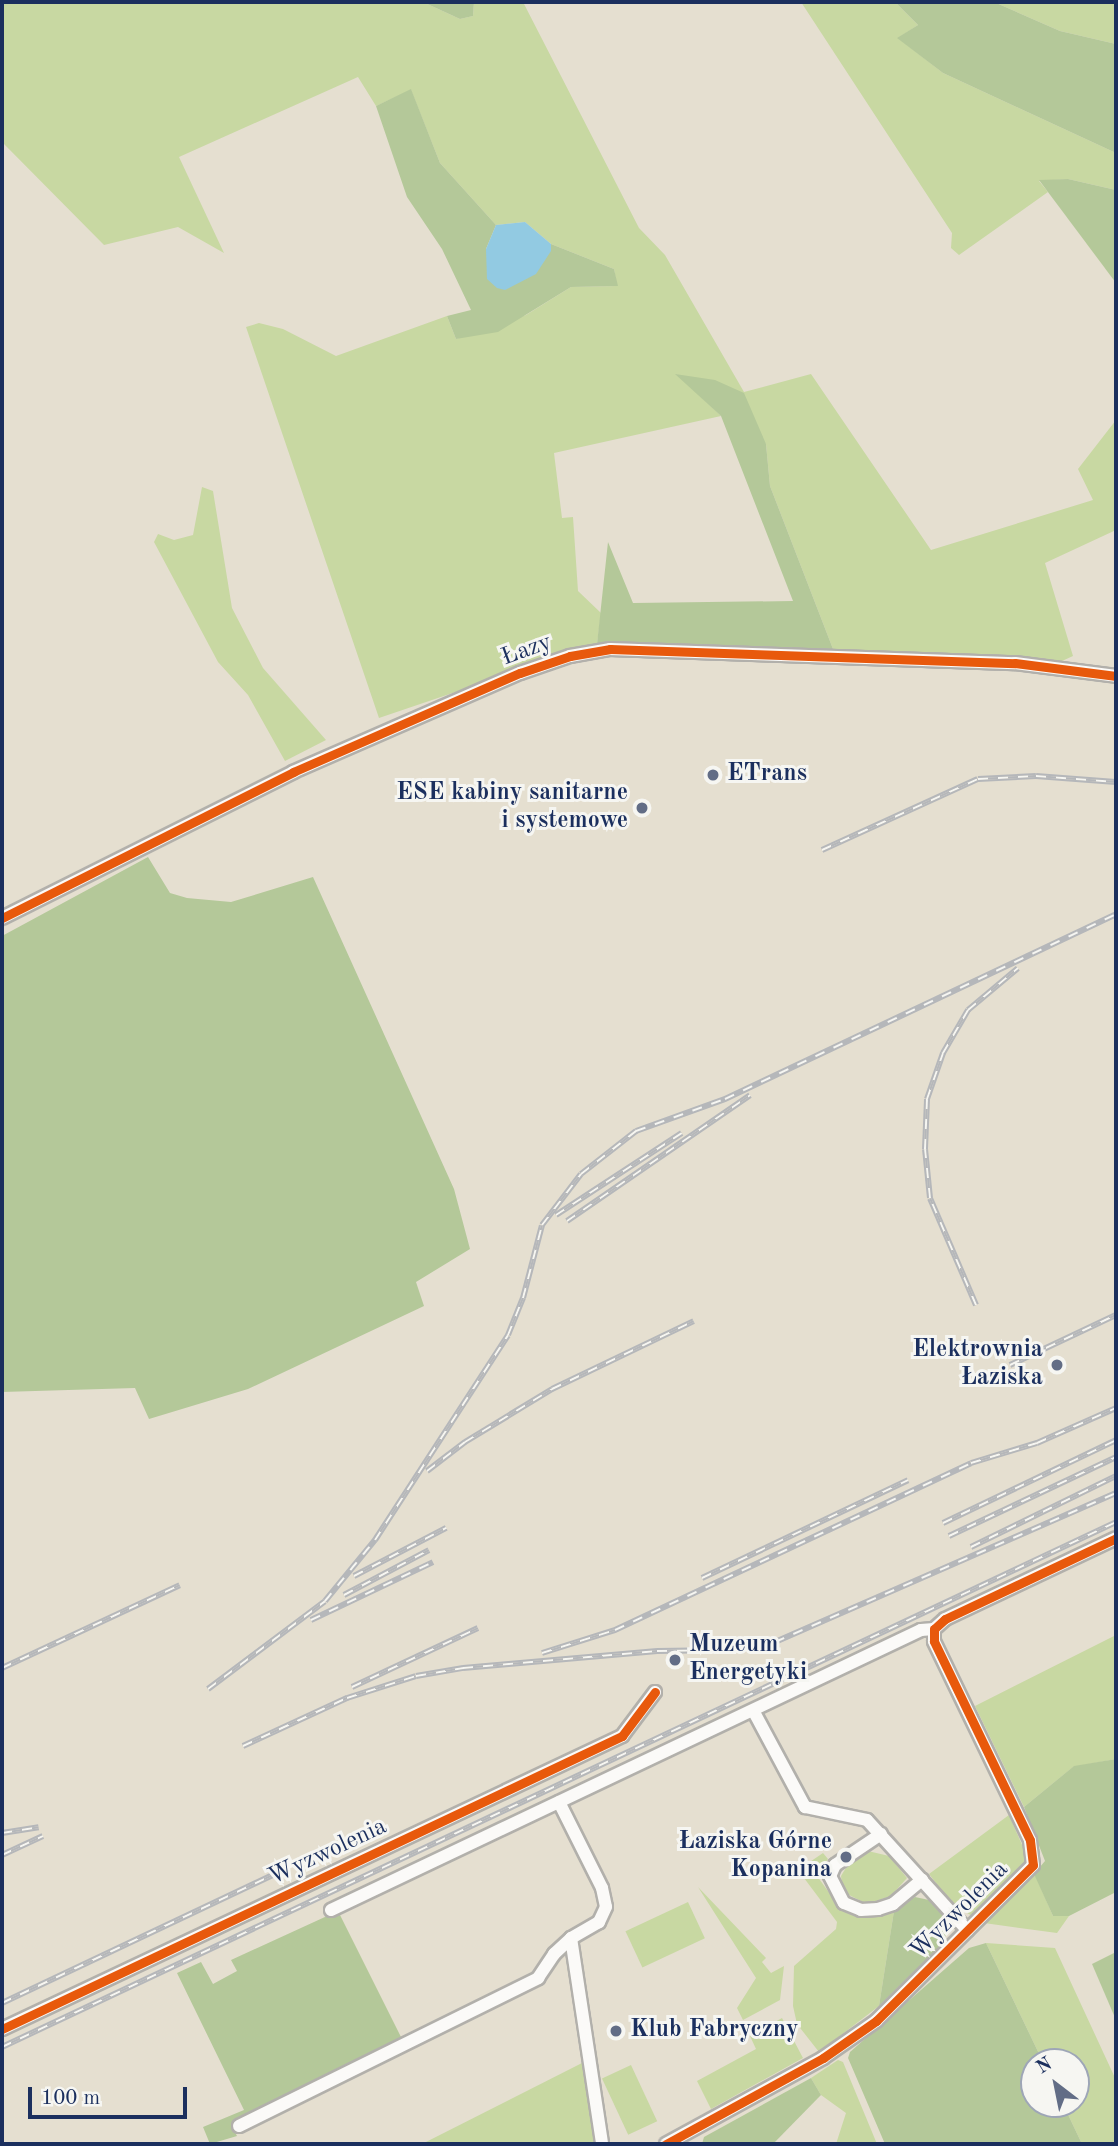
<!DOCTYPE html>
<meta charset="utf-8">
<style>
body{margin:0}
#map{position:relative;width:1118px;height:2146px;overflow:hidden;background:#e5dfd0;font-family:"Old Standard TT",serif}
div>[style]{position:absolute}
.green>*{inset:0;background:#c8d8a2;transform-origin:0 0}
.forest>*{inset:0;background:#b4c899}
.water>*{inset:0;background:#92cae2}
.roads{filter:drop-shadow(2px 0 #b2b0ab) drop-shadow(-2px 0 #b2b0ab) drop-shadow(0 2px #b2b0ab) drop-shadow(0 -2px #b2b0ab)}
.minor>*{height:12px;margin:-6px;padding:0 6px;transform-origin:6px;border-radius:6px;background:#fbfaf8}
.rail>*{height:6px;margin-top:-3px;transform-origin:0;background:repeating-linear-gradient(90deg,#f6f6f2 0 10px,#b5b7ba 0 20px);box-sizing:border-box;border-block:2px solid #b5b7ba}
.cycleway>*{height:9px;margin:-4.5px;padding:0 4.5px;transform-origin:4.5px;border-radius:4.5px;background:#e8590c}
.dots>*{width:19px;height:19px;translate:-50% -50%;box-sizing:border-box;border:4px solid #f6f6f2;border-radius:50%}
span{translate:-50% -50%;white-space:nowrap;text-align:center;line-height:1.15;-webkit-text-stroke:6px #f6f6f2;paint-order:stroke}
.street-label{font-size:24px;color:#1b2f5e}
.poi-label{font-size:24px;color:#1b2f5e;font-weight:700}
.left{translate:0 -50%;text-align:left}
.right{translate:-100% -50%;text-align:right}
.frame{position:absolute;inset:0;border:4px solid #1b2f5e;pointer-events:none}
.north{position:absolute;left:1020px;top:2048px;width:70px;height:70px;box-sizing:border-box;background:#f6f6f2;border:2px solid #9ea6b7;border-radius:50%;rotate:328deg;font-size:19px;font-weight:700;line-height:28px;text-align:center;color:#1b2f5e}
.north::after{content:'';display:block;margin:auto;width:24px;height:32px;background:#626d86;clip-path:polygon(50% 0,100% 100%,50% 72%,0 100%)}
.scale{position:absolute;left:28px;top:2087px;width:159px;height:32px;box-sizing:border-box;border:4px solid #1b2f5e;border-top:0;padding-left:9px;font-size:21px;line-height:24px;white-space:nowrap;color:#1b2f5e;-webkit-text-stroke:5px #f6f6f2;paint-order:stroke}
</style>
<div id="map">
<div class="green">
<i style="clip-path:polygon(2px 2px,423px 2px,460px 19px,473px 16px,474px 2px,523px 2px,639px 228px,665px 255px,744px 392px,811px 374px,931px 550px,1093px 500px,1078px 469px,1116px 420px,1116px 530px,1045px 563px,1073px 656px,1062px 661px,833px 649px,770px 486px,766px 444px,677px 374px,721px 416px,554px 453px,562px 518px,573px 517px,578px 591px,601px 613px,597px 644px,379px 718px,246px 327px,259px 323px,283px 329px,336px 356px,447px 316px,456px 339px,526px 315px,571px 287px,617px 286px,614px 269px,551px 244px,525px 222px,496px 225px,440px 163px,411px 90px,376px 106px,358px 77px,179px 157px,224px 253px,178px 227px,104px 245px,2px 142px)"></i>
<i style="clip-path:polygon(801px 2px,895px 2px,918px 25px,898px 38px,943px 73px,1116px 153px,1116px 190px,1068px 179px,1039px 181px,1048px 192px,959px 255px,951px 248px,952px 233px)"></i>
<i style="clip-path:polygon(994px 2px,1116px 2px,1116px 44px,1060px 31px)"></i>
<i style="clip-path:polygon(202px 487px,213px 491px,232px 608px,263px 668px,326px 740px,285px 761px,248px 695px,218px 662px,154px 542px,158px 534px,174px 540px,193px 535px)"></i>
<i style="clip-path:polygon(1116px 1635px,1116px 1759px,1073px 1767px,1024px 1807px,975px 1706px)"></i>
<i style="clip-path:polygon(1009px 1815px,1053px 1916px,1069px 1916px,1057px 1933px,984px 1923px,952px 1904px,929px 1874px)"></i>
<i style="clip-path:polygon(868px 1851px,889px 1856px,907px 1878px,891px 1896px,867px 1904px,843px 1892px,841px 1876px,850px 1861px)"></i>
<i style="clip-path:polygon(823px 1853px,828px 1859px,817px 1876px,841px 1909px,875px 1917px,894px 1911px,879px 2006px,819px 2052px,797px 2024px,793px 2006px,794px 1966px,836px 1929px,837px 1922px,798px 1870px)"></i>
<i style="clip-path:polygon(698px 1887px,766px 1958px,762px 1962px,771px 1973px,784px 1966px,780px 2000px,743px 2020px,737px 2008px,756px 1978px)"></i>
<i style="left:688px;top:1902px;width:40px;height:69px;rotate:65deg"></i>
<i style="clip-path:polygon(986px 1943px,1055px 1948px,1116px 2080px,1116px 2144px,1082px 2144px,1063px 2104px,1076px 2104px,1076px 2062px,1043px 2062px)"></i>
<i style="clip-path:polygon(782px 2018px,803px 2058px,711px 2109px,697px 2081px,756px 2049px,750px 2036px)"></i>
<i style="clip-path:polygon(838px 2060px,843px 2062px,877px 2144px,836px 2144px,846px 2113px,821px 2095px,811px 2078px)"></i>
<i style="clip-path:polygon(582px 2063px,598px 2144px,422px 2144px)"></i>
<i style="left:631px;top:2065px;width:62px;height:32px;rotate:65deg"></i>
</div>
<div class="forest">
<i style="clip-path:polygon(423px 2px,474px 2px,473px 16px,460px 19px)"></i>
<i style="clip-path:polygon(895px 2px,994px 2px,1060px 31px,1116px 44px,1116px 153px,943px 73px,897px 38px,918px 25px)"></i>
<i style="clip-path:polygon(411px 89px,440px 163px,496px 225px,486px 249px,551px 251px,551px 244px,614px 269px,618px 286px,571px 287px,498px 332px,456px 339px,447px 316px,471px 310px,442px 249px,407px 197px,376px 106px)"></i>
<i style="clip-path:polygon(1068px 179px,1116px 190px,1116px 283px,1039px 180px)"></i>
<i style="clip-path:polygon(675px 374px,715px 380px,744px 393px,766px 444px,770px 486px,833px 649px,597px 644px,608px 542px,633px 603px,793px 601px,721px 416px)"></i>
<i style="clip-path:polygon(148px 857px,170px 893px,187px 898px,231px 902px,313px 877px,454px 1189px,470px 1249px,416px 1282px,424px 1306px,248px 1389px,149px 1419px,135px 1388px,2px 1392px,2px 936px)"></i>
<i style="clip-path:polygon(1116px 1759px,1116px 1892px,1069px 1916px,1053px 1916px,1034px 1874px,1045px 1861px,1024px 1807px,1074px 1766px)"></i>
<i style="clip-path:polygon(915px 1897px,929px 1900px,940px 1910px,948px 1924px,944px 1942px,879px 2006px,894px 1911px)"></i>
<i style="clip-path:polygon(338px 1911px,402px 2039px,231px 2125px,237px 2136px,210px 2144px,203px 2127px,244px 2110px,177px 1973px,201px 1962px,213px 1984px,237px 1971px,231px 1960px)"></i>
<i style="clip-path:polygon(986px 1943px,1043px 2062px,1034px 2062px,1034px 2104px,1063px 2104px,1082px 2144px,885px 2144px,848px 2058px,850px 2052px,969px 1948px)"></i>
<i style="clip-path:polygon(1116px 1952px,1116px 2020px,1092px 1964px)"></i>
<i style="clip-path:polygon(811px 2078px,821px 2095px,773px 2144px,702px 2144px,704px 2137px)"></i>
</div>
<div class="water">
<i style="clip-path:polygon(525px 222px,551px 244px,551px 251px,536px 274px,505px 290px,497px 288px,487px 279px,486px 249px,496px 225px)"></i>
</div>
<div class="roads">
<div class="minor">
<i style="left:2px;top:918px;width:326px;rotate:-26.6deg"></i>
<i style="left:293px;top:772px;width:248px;rotate:-23.6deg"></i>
<i style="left:520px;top:673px;width:53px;rotate:-18.8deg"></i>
<i style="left:570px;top:656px;width:41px;rotate:-9.9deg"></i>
<i style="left:610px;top:649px;width:405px;rotate:2deg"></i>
<i style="left:1015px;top:663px;width:102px;rotate:7.3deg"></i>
<i style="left:754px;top:1712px;width:108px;rotate:61.8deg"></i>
<i style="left:805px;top:1807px;width:63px;rotate:11.8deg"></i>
<i style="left:867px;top:1820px;width:149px;rotate:47.7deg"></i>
<i style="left:559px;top:1802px;width:96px;rotate:63.4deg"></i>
<i style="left:602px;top:1888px;width:19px;rotate:78deg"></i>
<i style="left:606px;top:1907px;width:17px;rotate:115deg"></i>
<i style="left:599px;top:1922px;width:32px;rotate:150deg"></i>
<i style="left:881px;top:1834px;width:55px;rotate:146deg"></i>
<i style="left:835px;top:1865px;width:12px;rotate:114deg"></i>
<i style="left:830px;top:1876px;width:30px;rotate:63deg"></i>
<i style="left:844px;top:1903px;width:18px;rotate:22deg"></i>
<i style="left:861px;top:1910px;width:17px;rotate:-3deg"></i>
<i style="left:878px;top:1909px;width:16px;rotate:-18deg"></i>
<i style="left:893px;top:1904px;width:38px;rotate:-40deg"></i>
<i style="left:331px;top:1910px;width:653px;rotate:-25.39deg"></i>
<i style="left:921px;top:1630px;width:13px;rotate:-4deg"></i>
<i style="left:2px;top:2029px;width:686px;rotate:-25.29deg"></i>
<i style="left:622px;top:1736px;width:55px;rotate:-53.1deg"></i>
<i style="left:239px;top:2126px;width:334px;rotate:-26.3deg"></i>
<i style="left:538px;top:1978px;width:29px;rotate:-56deg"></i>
<i style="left:554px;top:1954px;width:23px;rotate:-43deg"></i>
<i style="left:571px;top:1938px;width:208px;rotate:81.4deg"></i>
<i style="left:666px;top:2144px;width:179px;rotate:-28.7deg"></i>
<i style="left:823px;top:2058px;width:65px;rotate:-34.9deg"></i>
<i style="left:876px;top:2021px;width:221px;rotate:-44.8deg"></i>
<i style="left:1033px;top:1865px;width:25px;rotate:-97deg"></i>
<i style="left:1030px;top:1840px;width:221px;rotate:-115.8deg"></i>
<i style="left:934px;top:1641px;width:12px;rotate:-90deg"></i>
<i style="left:934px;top:1629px;width:15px;rotate:-42deg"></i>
<i style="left:945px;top:1619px;width:189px;rotate:-25.3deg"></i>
</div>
</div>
<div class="rail">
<i style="left:822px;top:850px;width:171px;rotate:-24.5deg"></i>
<i style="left:978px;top:779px;width:58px;rotate:-3deg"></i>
<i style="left:1036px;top:776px;width:80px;rotate:4.3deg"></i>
<i style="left:556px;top:1215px;width:150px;rotate:-33.1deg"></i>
<i style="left:567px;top:1221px;width:222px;rotate:-34.5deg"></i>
<i style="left:976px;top:1305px;width:116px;rotate:-113.3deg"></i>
<i style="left:930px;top:1198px;width:49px;rotate:-95.8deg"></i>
<i style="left:925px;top:1149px;width:50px;rotate:-87.7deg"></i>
<i style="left:927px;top:1099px;width:49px;rotate:-70.8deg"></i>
<i style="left:943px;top:1053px;width:50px;rotate:-59.8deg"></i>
<i style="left:968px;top:1010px;width:65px;rotate:-40deg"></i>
<i style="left:1010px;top:1365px;width:117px;rotate:-25.3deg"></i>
<i style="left:427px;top:1471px;width:48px;rotate:-37.3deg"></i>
<i style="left:465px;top:1442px;width:102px;rotate:-31.3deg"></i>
<i style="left:552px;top:1389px;width:157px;rotate:-25.6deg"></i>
<i style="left:943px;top:1523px;width:192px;rotate:-25.6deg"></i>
<i style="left:949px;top:1536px;width:185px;rotate:-25.3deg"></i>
<i style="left:971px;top:1547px;width:161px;rotate:-26.1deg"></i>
<i style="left:354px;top:1576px;width:104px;rotate:-27.6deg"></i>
<i style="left:702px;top:1578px;width:228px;rotate:-25.4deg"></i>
<i style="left:344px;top:1595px;width:96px;rotate:-27.9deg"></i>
<i style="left:311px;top:1620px;width:135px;rotate:-25.4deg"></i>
<i style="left:542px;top:1653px;width:77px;rotate:-17.5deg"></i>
<i style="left:615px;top:1630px;width:393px;rotate:-25.1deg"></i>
<i style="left:971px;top:1463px;width:69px;rotate:-16.9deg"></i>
<i style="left:1037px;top:1443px;width:86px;rotate:-23.9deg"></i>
<i style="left:2px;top:1668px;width:196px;rotate:-25deg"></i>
<i style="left:352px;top:1687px;width:139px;rotate:-25.1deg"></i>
<i style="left:208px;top:1689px;width:146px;rotate:-36.9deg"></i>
<i style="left:325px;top:1601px;width:79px;rotate:-50.7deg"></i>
<i style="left:375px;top:1540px;width:244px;rotate:-57deg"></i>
<i style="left:508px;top:1335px;width:40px;rotate:-68deg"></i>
<i style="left:523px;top:1298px;width:75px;rotate:-75.4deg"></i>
<i style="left:542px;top:1225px;width:64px;rotate:-52.6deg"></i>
<i style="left:581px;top:1174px;width:70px;rotate:-38deg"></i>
<i style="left:636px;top:1131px;width:95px;rotate:-19.8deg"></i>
<i style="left:725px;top:1099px;width:433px;rotate:-25.3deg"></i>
<i style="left:243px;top:1746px;width:115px;rotate:-24.8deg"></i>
<i style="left:347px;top:1698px;width:72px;rotate:-17.7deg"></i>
<i style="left:416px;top:1676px;width:48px;rotate:-9.7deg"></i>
<i style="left:463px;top:1668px;width:195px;rotate:-5deg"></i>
<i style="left:657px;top:1651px;width:70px;rotate:-0.8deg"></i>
<i style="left:727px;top:1650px;width:49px;rotate:-9.5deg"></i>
<i style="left:775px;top:1642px;width:372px;rotate:-23.6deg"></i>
<i style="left:2px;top:1833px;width:37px;rotate:-9deg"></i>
<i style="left:2px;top:1855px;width:45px;rotate:-24.9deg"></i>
<i style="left:2px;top:2003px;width:314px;rotate:-25.3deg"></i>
<i style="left:2px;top:2047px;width:1232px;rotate:-25.23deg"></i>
</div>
<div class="cycleway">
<i style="left:2px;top:918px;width:326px;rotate:-26.6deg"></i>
<i style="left:293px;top:772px;width:248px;rotate:-23.6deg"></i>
<i style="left:520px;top:673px;width:53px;rotate:-18.8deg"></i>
<i style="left:570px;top:656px;width:41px;rotate:-9.9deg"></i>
<i style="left:610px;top:649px;width:405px;rotate:2deg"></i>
<i style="left:1015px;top:663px;width:102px;rotate:7.3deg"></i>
<i style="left:2px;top:2029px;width:686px;rotate:-25.29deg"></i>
<i style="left:622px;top:1736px;width:55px;rotate:-53.1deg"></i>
<i style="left:666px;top:2144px;width:179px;rotate:-28.7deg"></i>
<i style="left:823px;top:2058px;width:65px;rotate:-34.9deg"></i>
<i style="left:876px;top:2021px;width:221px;rotate:-44.8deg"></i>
<i style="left:1033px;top:1865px;width:25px;rotate:-97deg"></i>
<i style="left:1030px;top:1840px;width:221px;rotate:-115.8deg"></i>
<i style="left:934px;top:1641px;width:12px;rotate:-90deg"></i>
<i style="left:934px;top:1629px;width:15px;rotate:-42deg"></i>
<i style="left:945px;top:1619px;width:189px;rotate:-25.3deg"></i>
</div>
<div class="dots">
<i style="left:713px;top:775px;background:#626d86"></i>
<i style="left:642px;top:808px;background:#626d86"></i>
<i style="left:1057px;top:1365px;background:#626d86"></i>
<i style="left:675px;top:1660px;background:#626d86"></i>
<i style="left:846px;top:1857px;background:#626d86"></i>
<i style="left:616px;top:2031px;background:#626d86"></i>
</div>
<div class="street-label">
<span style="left:527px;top:651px;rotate:-20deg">Łazy</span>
<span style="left:328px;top:1853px;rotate:-25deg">Wyzwolenia</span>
<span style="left:960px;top:1911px;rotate:-45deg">Wyzwolenia</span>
</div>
<div class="poi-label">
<span class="left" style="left:727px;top:775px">ETrans</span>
<span class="right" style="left:628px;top:808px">ESE kabiny sanitarne<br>i systemowe</span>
<span class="right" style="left:1043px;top:1365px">Elektrownia<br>Łaziska</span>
<span class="left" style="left:689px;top:1660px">Muzeum<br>Energetyki</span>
<span class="right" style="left:832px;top:1857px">Łaziska Górne<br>Kopanina</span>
<span class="left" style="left:630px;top:2031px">Klub Fabryczny</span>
</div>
<div class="frame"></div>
<div class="north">N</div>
<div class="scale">100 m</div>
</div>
